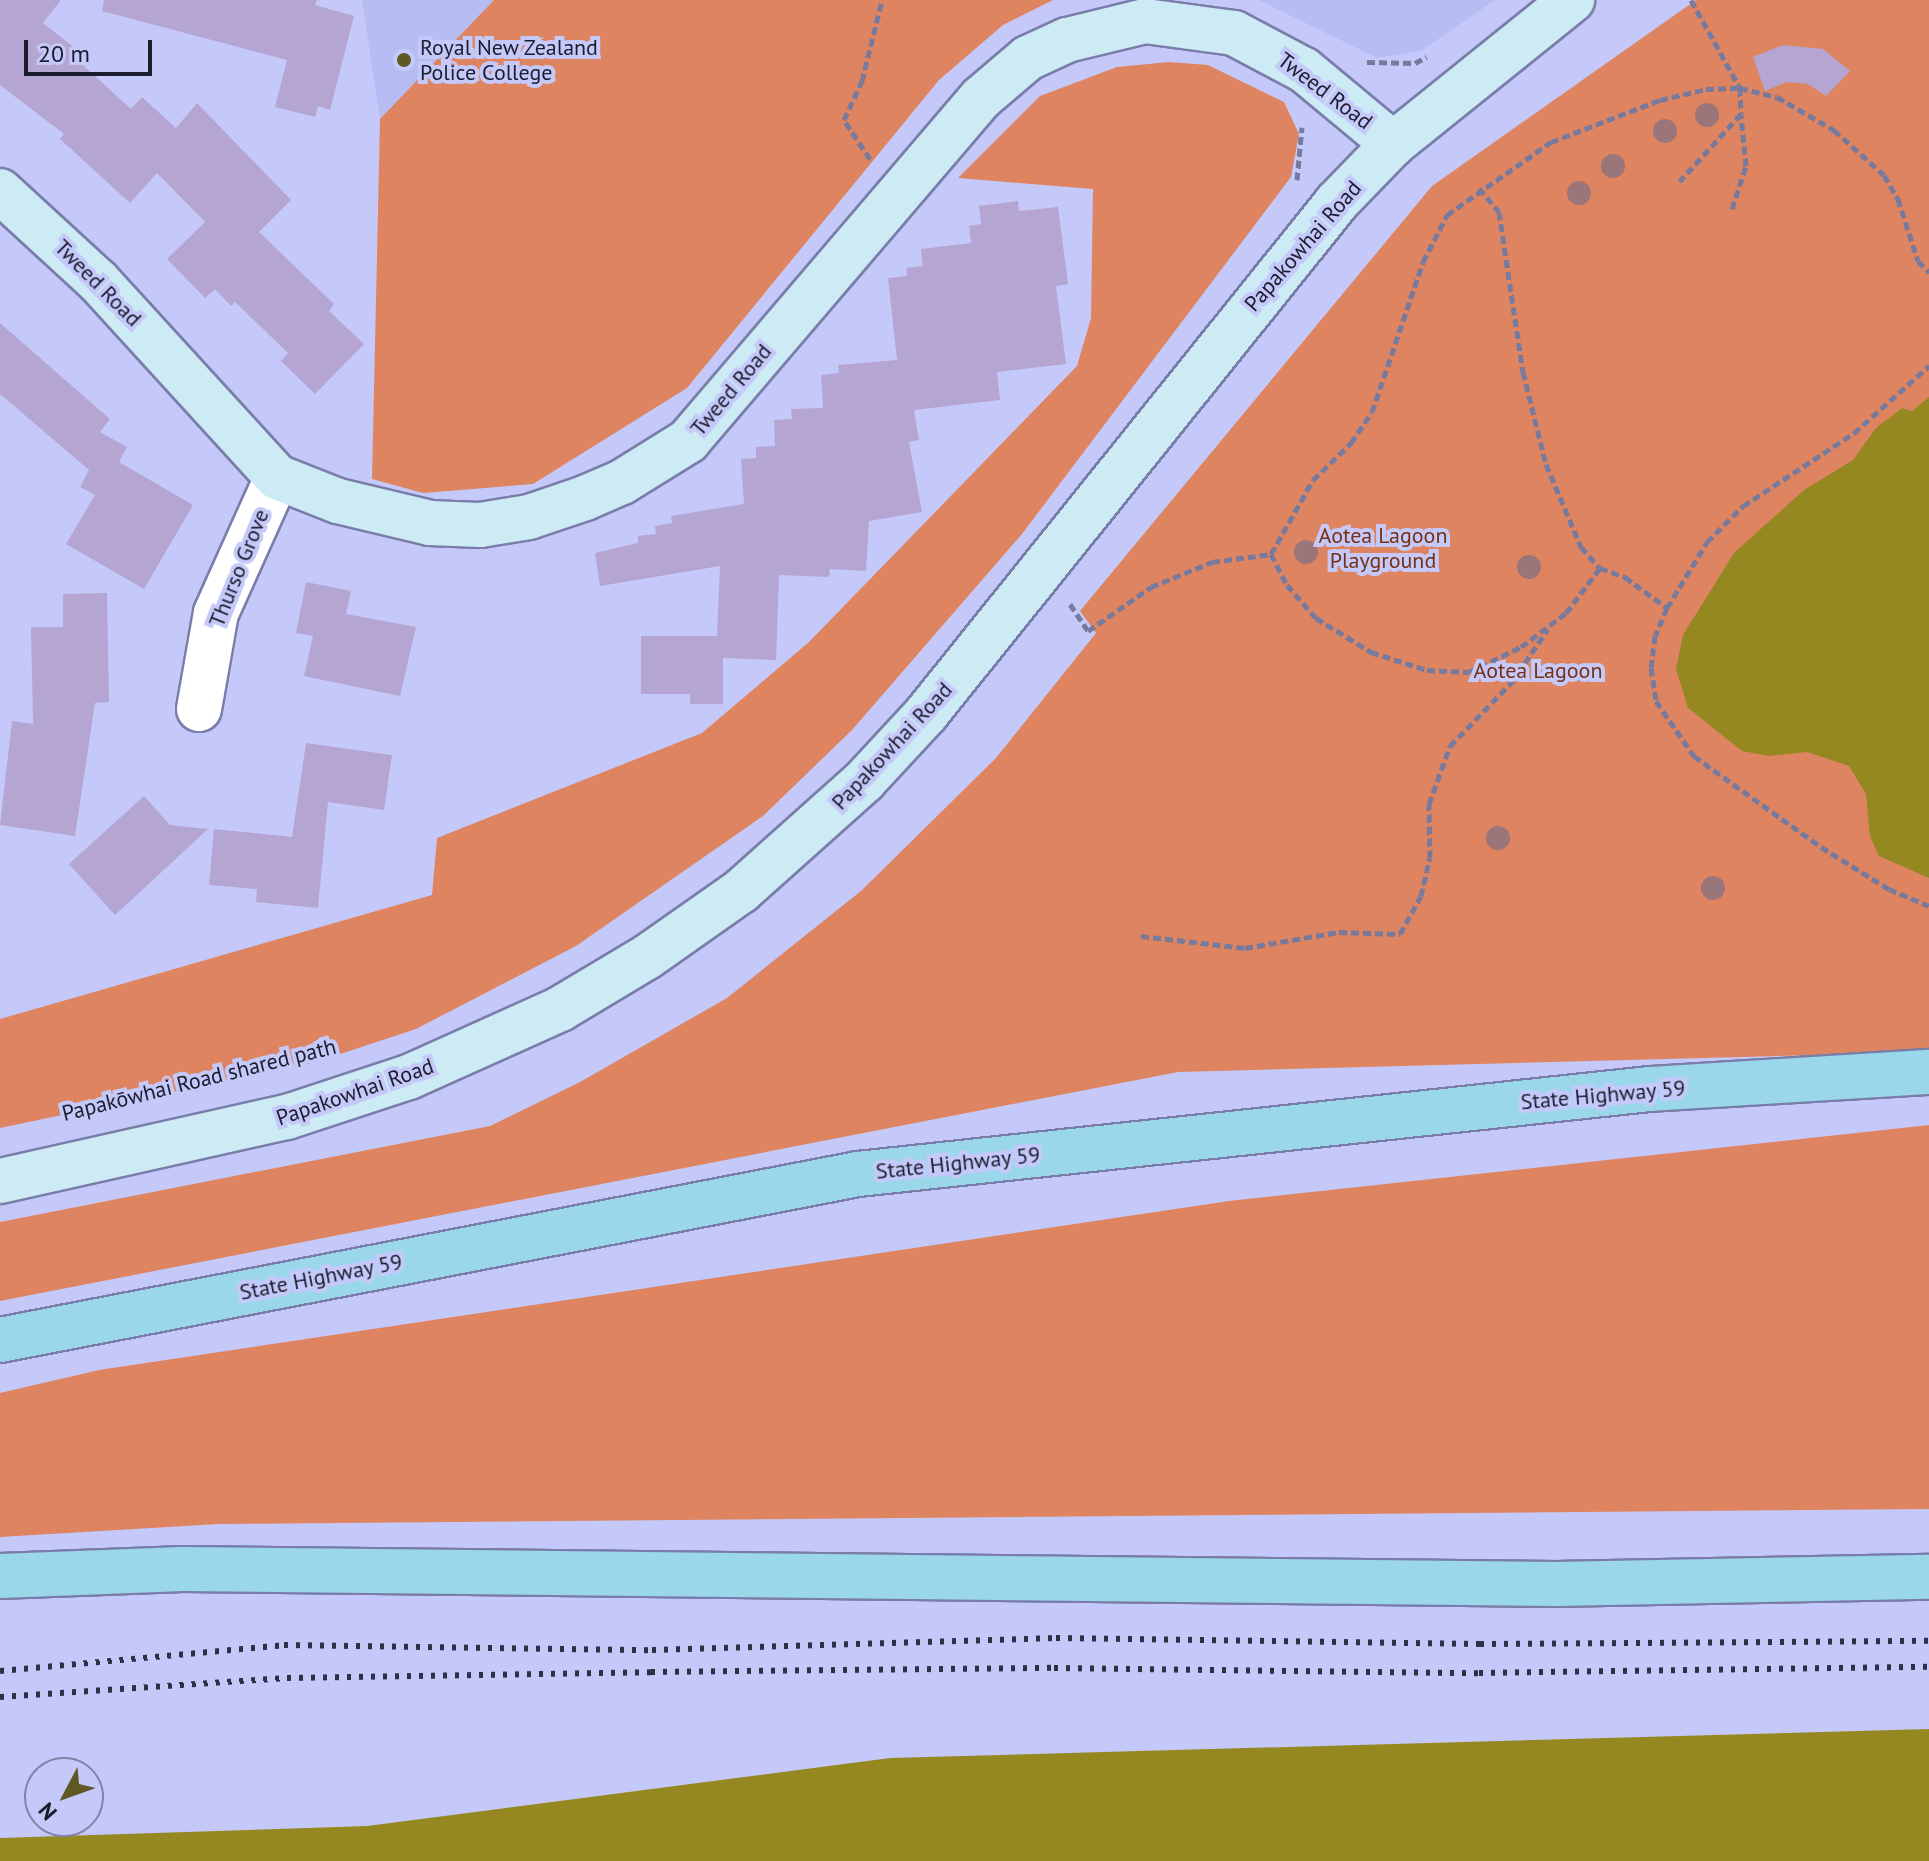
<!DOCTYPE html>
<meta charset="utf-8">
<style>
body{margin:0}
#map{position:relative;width:1929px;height:1861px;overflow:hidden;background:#c5c9f9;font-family:"PT Sans",sans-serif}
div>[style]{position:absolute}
.built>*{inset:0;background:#b7bcf2}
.green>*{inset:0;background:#df8461}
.water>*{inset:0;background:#968821}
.building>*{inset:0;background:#b5a5d2}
.path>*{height:5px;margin-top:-2.5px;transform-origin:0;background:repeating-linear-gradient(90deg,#777a9c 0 8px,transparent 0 12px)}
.roads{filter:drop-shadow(2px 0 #7a7da9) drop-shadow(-2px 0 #7a7da9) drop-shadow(0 2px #7a7da9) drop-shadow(0 -2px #7a7da9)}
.street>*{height:44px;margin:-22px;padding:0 22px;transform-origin:22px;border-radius:22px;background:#fff}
.secondary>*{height:44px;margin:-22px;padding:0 22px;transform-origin:22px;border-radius:22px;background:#ccebf4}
.primary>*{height:44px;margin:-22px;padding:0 22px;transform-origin:22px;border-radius:22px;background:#9ad7ea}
.rail>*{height:6px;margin-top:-3px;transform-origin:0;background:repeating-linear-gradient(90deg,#2f3046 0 4px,transparent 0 12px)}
.trees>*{width:24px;height:24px;margin:-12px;border-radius:50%;background:#9a757a}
.dots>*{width:22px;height:22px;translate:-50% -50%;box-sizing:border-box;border:4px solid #c5c9f9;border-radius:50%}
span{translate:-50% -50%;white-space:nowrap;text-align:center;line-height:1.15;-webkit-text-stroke:8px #c5c9f9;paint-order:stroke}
.poi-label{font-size:22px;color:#1b1c2e}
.left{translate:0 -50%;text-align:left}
.street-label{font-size:22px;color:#1b1c2e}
.park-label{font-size:22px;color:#763012}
.north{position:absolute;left:24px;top:1757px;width:80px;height:80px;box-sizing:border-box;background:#c5c9f9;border:2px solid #8184a8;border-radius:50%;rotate:229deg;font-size:22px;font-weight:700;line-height:32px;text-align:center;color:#1b1c2e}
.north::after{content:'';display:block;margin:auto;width:28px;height:36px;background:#5f5824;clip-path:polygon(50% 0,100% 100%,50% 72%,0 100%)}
.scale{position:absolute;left:24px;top:40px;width:128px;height:36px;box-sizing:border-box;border:4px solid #1b1c2e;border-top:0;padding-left:10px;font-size:24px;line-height:28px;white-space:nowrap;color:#1b1c2e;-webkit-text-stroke:6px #c5c9f9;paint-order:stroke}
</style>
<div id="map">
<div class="built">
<i style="clip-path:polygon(362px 0,494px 0,380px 119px)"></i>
<i style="clip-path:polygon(1259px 0,1495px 0,1421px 51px,1377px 58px)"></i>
</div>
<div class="green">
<i style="clip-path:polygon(494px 0,1053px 0,1003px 25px,939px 80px,687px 388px,533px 484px,423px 493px,372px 479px,380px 119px)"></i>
<i style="clip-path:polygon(1696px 0,1929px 0,1929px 1052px,1178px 1072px,0 1301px,0 1222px,490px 1126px,580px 1082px,727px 998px,861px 891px,996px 758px,1096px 633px,1080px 611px,1432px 186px)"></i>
<i style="clip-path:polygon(1169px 62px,1208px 65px,1284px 102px,1299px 134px,1291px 177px,1022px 534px,852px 730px,763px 816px,576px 946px,416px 1029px,316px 1062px,0 1128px,0 1019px,432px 895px,437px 838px,702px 733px,809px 642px,1077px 366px,1091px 318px,1093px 189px,958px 178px,1040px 96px,1117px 67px)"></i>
<i style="clip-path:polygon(1929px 1125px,1929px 1509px,219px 1524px,0 1537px,0 1393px,99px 1370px,1229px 1201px)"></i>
</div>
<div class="water">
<i style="clip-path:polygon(1929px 397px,1929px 878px,1879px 856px,1870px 836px,1866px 794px,1849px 766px,1807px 752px,1769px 756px,1742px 751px,1688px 708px,1676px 669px,1683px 635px,1734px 553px,1804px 490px,1853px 460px,1876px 428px,1902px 408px,1912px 411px)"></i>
<i style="clip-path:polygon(1929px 1729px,1929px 1861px,0 1861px,0 1838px,367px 1826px,890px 1758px)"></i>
</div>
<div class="building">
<i style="clip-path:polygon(0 0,61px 0,43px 23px,89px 59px,84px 66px,131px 109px,142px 97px,176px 128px,197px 103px,291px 200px,259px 232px,334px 304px,329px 311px,364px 344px,315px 394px,281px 361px,288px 353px,235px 302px,231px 306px,215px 289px,205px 298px,167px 259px,205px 222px,157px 173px,130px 203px,60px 139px,64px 134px,0 85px)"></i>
<i style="clip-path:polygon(104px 0,317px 0,315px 5px,354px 16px,330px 110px,318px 106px,315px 117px,275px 107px,287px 60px,102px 11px)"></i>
<i style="clip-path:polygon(1783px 45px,1823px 49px,1850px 71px,1826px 96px,1808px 84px,1787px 82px,1765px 91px,1753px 57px)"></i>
<i style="clip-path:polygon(1018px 201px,1019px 211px,1058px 207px,1068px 284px,1056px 286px,1066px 364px,997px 372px,1000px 400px,914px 410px,919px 440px,909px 442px,922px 512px,869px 521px,866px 571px,830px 569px,829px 577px,779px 575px,776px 660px,723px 658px,723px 704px,690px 704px,690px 694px,641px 694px,641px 636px,717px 636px,720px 566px,600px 586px,595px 553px,638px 543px,638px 536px,656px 534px,655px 526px,672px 523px,671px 516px,744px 504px,741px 459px,756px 458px,756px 447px,775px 446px,774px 420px,792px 419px,791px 409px,823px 408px,821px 375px,839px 373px,838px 365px,897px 360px,888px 278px,907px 276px,906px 268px,923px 266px,921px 249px,971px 243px,969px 226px,981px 224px,979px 206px)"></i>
<i style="clip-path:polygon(0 323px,110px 419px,100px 432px,127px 447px,119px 462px,193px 505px,144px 589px,66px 544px,95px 495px,80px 487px,89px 470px,0 394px)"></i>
<i style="clip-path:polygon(306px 582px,351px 591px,346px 614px,416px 627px,400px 696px,304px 676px,313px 636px,296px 633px)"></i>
<i style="clip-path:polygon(107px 593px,109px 702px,95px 703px,75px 836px,0 825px,12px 721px,33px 724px,31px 627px,63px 627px,63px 594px)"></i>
<i style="clip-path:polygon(306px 743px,392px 755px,384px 810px,328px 802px,318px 908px,256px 902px,257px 889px,209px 885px,214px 829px,292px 837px)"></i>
<i style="clip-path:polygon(144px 796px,170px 825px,208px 829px,115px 915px,69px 864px)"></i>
</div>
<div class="path">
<i style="left:1691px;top:0;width:101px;rotate:60.9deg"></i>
<i style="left:1740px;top:88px;width:38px;rotate:14deg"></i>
<i style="left:1777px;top:97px;width:66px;rotate:30.1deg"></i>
<i style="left:1834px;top:130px;width:67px;rotate:42deg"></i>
<i style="left:1884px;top:175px;width:28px;rotate:60deg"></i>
<i style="left:1898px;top:199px;width:65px;rotate:72.1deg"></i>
<i style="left:1918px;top:261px;width:16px;rotate:45deg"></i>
<i style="left:1367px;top:62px;width:48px;rotate:1.2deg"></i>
<i style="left:1415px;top:63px;width:13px;rotate:-27deg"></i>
<i style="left:870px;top:159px;width:47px;rotate:-123.7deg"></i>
<i style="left:844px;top:120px;width:43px;rotate:-65.2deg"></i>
<i style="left:862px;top:81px;width:83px;rotate:-76.1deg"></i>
<i style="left:1297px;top:180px;width:53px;rotate:-84.6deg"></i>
<i style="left:1479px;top:188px;width:31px;rotate:50deg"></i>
<i style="left:1499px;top:212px;width:162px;rotate:81.5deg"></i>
<i style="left:1523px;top:372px;width:95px;rotate:76deg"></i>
<i style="left:1546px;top:464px;width:90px;rotate:67.1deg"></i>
<i style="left:1581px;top:547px;width:28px;rotate:48deg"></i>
<i style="left:1732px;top:209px;width:45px;rotate:-72deg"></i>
<i style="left:1746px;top:166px;width:51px;rotate:-95.6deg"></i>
<i style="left:1271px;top:554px;width:35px;rotate:63deg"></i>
<i style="left:1287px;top:585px;width:44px;rotate:48.7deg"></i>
<i style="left:1316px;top:618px;width:65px;rotate:31.7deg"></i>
<i style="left:1371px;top:652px;width:59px;rotate:17.8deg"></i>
<i style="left:1427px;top:670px;width:42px;rotate:2.7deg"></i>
<i style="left:1469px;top:672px;width:58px;rotate:-25.7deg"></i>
<i style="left:1521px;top:647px;width:56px;rotate:-37.1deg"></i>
<i style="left:1566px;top:613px;width:56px;rotate:-52.9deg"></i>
<i style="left:1600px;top:568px;width:27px;rotate:20deg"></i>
<i style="left:1625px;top:577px;width:52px;rotate:36.4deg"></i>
<i style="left:1667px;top:608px;width:30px;rotate:113deg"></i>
<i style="left:1655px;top:636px;width:32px;rotate:97deg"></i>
<i style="left:1651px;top:668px;width:33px;rotate:81deg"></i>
<i style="left:1656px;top:701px;width:67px;rotate:55.4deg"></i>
<i style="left:1694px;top:756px;width:156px;rotate:35.6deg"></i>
<i style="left:1821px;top:847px;width:80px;rotate:31.7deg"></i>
<i style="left:1889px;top:889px;width:43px;rotate:23deg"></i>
<i style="left:1271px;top:554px;width:85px;rotate:-60.4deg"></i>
<i style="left:1313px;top:480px;width:53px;rotate:-44.2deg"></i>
<i style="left:1351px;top:443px;width:37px;rotate:-56deg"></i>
<i style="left:1372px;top:412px;width:158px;rotate:-71.2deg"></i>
<i style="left:1423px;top:262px;width:53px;rotate:-62.9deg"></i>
<i style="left:1447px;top:215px;width:127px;rotate:-35.1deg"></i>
<i style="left:1551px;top:142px;width:117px;rotate:-21.1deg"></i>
<i style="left:1660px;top:100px;width:47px;rotate:-13.4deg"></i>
<i style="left:1706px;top:89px;width:34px;rotate:-2deg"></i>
<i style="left:1740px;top:88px;width:26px;rotate:88deg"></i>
<i style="left:1741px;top:114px;width:91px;rotate:132.3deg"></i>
<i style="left:1070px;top:604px;width:32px;rotate:56deg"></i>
<i style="left:1088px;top:631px;width:77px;rotate:-34.9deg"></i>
<i style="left:1151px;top:587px;width:66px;rotate:-22.3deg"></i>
<i style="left:1212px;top:562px;width:60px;rotate:-7.7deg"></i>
<i style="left:1667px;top:608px;width:77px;rotate:-58.8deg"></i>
<i style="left:1707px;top:542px;width:51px;rotate:-45deg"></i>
<i style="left:1743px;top:506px;width:133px;rotate:-33.3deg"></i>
<i style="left:1854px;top:433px;width:101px;rotate:-41.8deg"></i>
<i style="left:1141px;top:936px;width:105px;rotate:6.6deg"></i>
<i style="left:1245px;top:948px;width:95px;rotate:-9.7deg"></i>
<i style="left:1339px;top:932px;width:61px;rotate:1.9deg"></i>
<i style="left:1400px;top:934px;width:43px;rotate:-61.1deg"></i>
<i style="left:1421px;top:896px;width:39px;rotate:-77deg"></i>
<i style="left:1430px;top:858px;width:54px;rotate:-91.1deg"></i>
<i style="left:1429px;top:804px;width:62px;rotate:-70.1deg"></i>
<i style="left:1450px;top:746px;width:88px;rotate:-45.9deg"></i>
<i style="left:1511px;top:683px;width:65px;rotate:-55.6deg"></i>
</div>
<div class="roads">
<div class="street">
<i style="left:199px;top:709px;width:97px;rotate:-80deg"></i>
<i style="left:216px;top:613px;width:149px;rotate:-65.8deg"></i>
</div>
<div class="secondary">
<i style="left:0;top:191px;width:133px;rotate:42.6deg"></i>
<i style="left:98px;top:281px;width:265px;rotate:47.6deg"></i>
<i style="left:277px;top:477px;width:66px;rotate:21.5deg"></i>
<i style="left:338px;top:501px;width:95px;rotate:13.4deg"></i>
<i style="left:430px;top:523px;width:50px;rotate:2.3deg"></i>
<i style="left:480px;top:525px;width:50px;rotate:-9.3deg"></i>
<i style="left:529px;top:517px;width:59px;rotate:-18.7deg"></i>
<i style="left:585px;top:498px;width:40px;rotate:-23.4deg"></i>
<i style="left:622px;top:482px;width:78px;rotate:-31.8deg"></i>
<i style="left:688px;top:441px;width:451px;rotate:-49.5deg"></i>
<i style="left:981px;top:98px;width:62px;rotate:-40.4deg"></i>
<i style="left:1028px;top:58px;width:43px;rotate:-24.8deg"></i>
<i style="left:1067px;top:40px;width:80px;rotate:-13.7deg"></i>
<i style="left:1145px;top:21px;width:90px;rotate:7.7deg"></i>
<i style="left:1234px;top:33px;width:79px;rotate:27.9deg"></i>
<i style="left:1304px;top:70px;width:116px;rotate:39.7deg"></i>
<i style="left:0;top:1181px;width:294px;rotate:-12.6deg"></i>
<i style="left:287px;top:1117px;width:128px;rotate:-18.2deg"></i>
<i style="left:409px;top:1077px;width:166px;rotate:-24.2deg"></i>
<i style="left:560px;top:1009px;width:101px;rotate:-30.9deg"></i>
<i style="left:647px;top:957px;width:115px;rotate:-35.1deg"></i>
<i style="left:741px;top:891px;width:165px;rotate:-41.8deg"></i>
<i style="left:864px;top:781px;width:91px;rotate:-47.2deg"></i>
<i style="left:926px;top:714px;width:657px;rotate:-51.24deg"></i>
<i style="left:1337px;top:202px;width:81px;rotate:-46deg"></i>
<i style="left:1393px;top:144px;width:230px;rotate:-38.8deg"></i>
</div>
<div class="primary">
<i style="left:0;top:1340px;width:874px;rotate:-10.95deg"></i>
<i style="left:858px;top:1174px;width:796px;rotate:-6.13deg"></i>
<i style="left:1649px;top:1089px;width:281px;rotate:-3.5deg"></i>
<i style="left:0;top:1576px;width:183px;rotate:-2.2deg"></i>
<i style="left:183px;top:1569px;width:1373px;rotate:0.63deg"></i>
<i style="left:1556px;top:1584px;width:373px;rotate:-1.1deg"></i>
</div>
</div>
<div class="rail">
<i style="left:0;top:1671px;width:285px;rotate:-5.2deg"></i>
<i style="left:284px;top:1645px;width:368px;rotate:0.8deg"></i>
<i style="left:652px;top:1650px;width:404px;rotate:-1.7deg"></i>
<i style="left:1056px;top:1638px;width:424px;rotate:0.8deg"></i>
<i style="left:1480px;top:1644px;width:449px;rotate:-0.4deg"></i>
<i style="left:0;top:1697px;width:288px;rotate:-3.8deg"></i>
<i style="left:287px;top:1678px;width:364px;rotate:-0.9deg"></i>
<i style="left:651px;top:1672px;width:403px;rotate:-0.6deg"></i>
<i style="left:1054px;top:1668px;width:425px;rotate:0.7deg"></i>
<i style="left:1479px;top:1673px;width:450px;rotate:-0.8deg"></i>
</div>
<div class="trees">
<i style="left:1707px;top:115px"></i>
<i style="left:1665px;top:131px"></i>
<i style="left:1613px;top:166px"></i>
<i style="left:1579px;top:193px"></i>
<i style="left:1306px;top:552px"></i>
<i style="left:1529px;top:567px"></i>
<i style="left:1498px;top:838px"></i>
<i style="left:1713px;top:888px"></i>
</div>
<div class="dots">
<i style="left:404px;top:60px;background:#5f5824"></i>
</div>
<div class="poi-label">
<span class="left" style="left:420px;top:60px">Royal New Zealand<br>Police College</span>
</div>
<div class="street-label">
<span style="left:1325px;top:91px;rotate:37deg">Tweed Road</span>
<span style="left:1303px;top:246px;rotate:-49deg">Papakowhai Road</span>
<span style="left:98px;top:283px;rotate:45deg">Tweed Road</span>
<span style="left:731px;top:390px;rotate:-50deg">Tweed Road</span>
<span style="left:239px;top:568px;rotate:-68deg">Thurso Grove</span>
<span style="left:892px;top:746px;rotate:-47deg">Papakowhai Road</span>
<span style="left:199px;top:1080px;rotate:-14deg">Papakōwhai Road shared path</span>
<span style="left:355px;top:1092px;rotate:-19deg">Papakowhai Road</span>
<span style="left:1603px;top:1095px;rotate:-5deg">State Highway 59</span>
<span style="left:958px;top:1163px;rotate:-6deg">State Highway 59</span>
<span style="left:321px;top:1277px;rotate:-11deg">State Highway 59</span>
</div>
<div class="park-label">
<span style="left:1383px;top:548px">Aotea Lagoon<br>Playground</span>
<span style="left:1538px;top:671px">Aotea Lagoon</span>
</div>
<div class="north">N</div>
<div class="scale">20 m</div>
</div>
